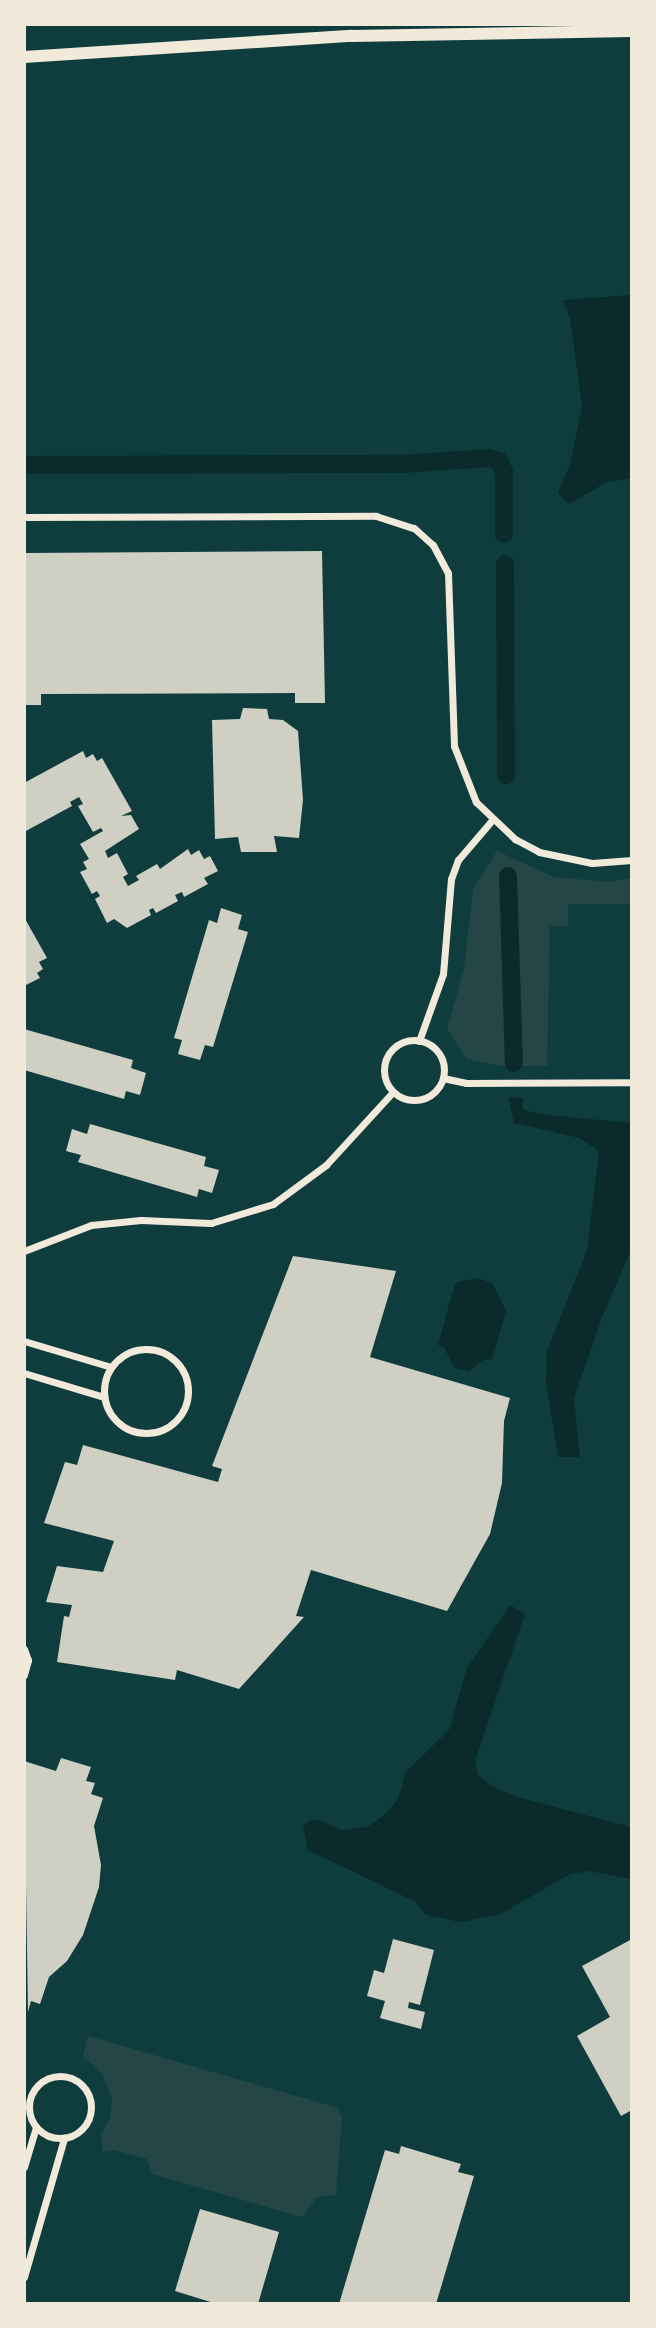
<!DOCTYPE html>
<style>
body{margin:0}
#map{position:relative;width:656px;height:2328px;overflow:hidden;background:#0f3d3e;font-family:"Open Sans",sans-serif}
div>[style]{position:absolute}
.green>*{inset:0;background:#244646}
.water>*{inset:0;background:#0a2a2b}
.canal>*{height:18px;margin:-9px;padding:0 9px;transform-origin:9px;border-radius:9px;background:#0a2a2b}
.building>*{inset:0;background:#cfcfc3}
.minor>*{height:7px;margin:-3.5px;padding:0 3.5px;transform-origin:3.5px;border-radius:3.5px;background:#f1e9da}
.minor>.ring{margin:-3.5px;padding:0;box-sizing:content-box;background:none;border:7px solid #f1e9da;border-radius:50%}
.tertiary>*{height:12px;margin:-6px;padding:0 6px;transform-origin:6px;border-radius:6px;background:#f1e9da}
span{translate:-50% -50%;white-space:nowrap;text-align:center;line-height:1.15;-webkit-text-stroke:7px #f1e9da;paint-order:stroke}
.frame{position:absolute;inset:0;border:26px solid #f1e9da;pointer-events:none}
</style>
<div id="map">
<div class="green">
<i style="clip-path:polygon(497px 851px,554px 877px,608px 882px,631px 878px,631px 904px,568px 904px,568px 926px,550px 926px,547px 1066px,503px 1066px,467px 1059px,447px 1029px,464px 969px,473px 890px)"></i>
<i style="clip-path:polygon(88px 2036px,338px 2108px,342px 2118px,336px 2195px,317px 2197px,302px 2217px,152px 2174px,147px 2159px,114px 2150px,103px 2152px,101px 2135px,110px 2118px,112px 2098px,102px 2074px,83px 2056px)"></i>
</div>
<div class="water">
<i style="clip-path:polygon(631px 295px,631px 478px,607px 482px,569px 504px,558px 493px,570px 464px,582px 407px,570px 318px,563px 300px)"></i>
<i style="clip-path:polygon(508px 1097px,523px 1098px,523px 1109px,538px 1114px,631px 1123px,631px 1250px,602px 1317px,574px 1398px,580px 1457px,558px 1457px,546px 1382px,547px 1351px,587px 1250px,599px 1151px,579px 1138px,514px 1123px)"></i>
<i style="clip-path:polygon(477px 1278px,492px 1283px,506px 1311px,492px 1360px,485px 1359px,469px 1371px,454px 1368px,444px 1347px,438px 1345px,455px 1283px)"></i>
<i style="clip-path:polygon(510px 1605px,525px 1614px,475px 1761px,478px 1775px,495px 1788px,525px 1799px,631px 1827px,631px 1879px,589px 1871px,570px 1874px,499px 1915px,460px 1922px,426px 1915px,414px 1901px,308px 1850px,303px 1826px,310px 1820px,320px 1820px,341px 1830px,368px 1827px,384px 1815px,398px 1799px,406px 1772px,449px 1730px,467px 1668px)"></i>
</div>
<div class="canal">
<i style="left:24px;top:465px;width:378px;rotate:-0.2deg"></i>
<i style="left:402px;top:464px;width:87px;rotate:-3.9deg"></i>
<i style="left:489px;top:458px;width:10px;rotate:17deg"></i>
<i style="left:499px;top:461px;width:12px;rotate:66deg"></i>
<i style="left:504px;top:472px;width:62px;rotate:90deg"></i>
<i style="left:505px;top:564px;width:211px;rotate:89.7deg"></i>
<i style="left:508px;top:876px;width:187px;rotate:88.2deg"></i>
</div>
<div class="building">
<i style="clip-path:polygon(322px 551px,325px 703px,295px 703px,295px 693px,41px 694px,41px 705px,24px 705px,24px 553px)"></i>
<i style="clip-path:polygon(243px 708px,267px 709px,269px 719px,283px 720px,298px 731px,303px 800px,299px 838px,274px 836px,277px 852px,241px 852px,238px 837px,215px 839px,212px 720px,240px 719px)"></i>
<i style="clip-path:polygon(83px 751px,86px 758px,93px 754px,97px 761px,102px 758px,132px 811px,121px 816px,131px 815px,139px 829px,105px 851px,108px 858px,117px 853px,128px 874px,123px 877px,128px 886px,139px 880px,136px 876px,157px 864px,160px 869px,188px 849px,191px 855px,199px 850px,204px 859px,210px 856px,218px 871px,204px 878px,208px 884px,184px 897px,182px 892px,175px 895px,178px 901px,156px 913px,153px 908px,149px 910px,151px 915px,127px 928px,114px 919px,107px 923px,95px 899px,100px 896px,97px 891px,92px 894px,80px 872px,87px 869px,83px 862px,89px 859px,80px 844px,103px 831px,101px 828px,93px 832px,78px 806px,83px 804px,79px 797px,70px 802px,72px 806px,24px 832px,24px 783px)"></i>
<i style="clip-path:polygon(221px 908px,242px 915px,238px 929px,248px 932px,213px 1047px,205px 1045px,200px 1060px,178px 1054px,182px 1040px,174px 1038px,209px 920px,217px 923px)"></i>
<i style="clip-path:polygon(24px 917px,47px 958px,39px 962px,43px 969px,37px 973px,40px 978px,24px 986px)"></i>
<i style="clip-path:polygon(24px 1029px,133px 1060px,131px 1068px,146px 1073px,140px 1095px,126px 1091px,124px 1099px,24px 1070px)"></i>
<i style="clip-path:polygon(90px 1124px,206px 1157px,204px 1166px,219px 1170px,212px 1193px,199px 1189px,197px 1197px,78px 1162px,81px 1155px,66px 1151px,72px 1129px,87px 1134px)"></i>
<i style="clip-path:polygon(293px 1256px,396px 1271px,370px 1357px,510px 1398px,504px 1421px,502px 1483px,490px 1534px,447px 1611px,311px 1570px,296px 1616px,304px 1617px,239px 1689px,177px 1670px,175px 1680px,57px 1662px,64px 1616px,69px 1617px,72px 1605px,46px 1602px,57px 1566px,103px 1572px,114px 1541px,44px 1523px,65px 1462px,77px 1465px,83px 1445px,218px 1482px,222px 1469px,212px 1466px)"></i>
<i style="clip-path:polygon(61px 1758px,91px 1767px,86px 1781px,95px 1783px,91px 1794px,103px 1798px,94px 1826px,101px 1865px,99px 1887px,83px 1935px,67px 1961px,49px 1977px,40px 2004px,31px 2001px,28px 2012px,24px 1761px,56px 1771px)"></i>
<i style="clip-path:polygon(393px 1939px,434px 1950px,420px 2005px,409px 2002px,408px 2008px,425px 2012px,421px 2029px,380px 2018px,385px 2001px,367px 1996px,374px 1970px,384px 1973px)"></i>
<i style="clip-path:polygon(632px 1939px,632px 2110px,621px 2116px,577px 2036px,610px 2017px,582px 1966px)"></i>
<i style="clip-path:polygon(401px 2146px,461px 2164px,458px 2172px,474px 2176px,436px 2304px,339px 2304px,385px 2150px,399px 2154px)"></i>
<i style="clip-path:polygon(200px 2209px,279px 2232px,258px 2304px,217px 2304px,175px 2291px)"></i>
</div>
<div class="minor">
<i style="left:24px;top:517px;width:352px;rotate:-0.2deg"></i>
<i style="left:376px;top:516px;width:40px;rotate:18deg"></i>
<i style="left:414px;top:528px;width:25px;rotate:42deg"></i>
<i style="left:433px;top:545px;width:32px;rotate:62deg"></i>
<i style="left:448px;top:573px;width:173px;rotate:88deg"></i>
<i style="left:454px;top:746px;width:60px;rotate:68.6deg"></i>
<i style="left:476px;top:802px;width:54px;rotate:43.5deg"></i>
<i style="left:515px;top:839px;width:27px;rotate:28deg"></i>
<i style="left:539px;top:852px;width:54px;rotate:11.7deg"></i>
<i style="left:592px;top:863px;width:40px;rotate:-4.3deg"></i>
<i class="ring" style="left:384px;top:1040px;width:53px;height:53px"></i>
<i style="left:419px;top:1041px;width:71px;rotate:-70.3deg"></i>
<i style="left:443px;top:974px;width:95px;rotate:-85.2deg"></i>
<i style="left:451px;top:879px;width:20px;rotate:-70deg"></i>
<i style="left:458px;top:860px;width:52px;rotate:-49.6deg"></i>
<i style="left:443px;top:1078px;width:24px;rotate:12deg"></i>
<i style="left:466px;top:1083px;width:166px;rotate:-0.3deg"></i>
<i style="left:24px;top:1251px;width:72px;rotate:-21.2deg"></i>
<i style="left:91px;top:1225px;width:50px;rotate:-5.7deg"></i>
<i style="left:141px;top:1220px;width:70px;rotate:2.5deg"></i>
<i style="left:211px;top:1223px;width:65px;rotate:-17deg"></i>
<i style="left:273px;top:1204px;width:66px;rotate:-36.3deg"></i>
<i style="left:326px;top:1165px;width:99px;rotate:-47.5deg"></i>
<i style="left:24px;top:1341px;width:91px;rotate:16.6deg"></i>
<i class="ring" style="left:104px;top:1349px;width:77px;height:77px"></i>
<i style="left:24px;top:1373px;width:84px;rotate:16.7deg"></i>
<i style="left:24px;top:1649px;width:12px;rotate:70deg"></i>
<i style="left:28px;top:1660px;width:16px;rotate:105deg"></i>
<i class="ring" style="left:29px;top:2076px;width:55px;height:55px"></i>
<i style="left:24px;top:2167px;width:42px;rotate:-73.3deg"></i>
<i style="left:24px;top:2277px;width:145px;rotate:-73.9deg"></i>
</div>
<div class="tertiary">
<i style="left:24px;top:57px;width:328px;rotate:-3.7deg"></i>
<i style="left:351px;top:36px;width:281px;rotate:-1deg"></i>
</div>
<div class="frame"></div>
</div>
